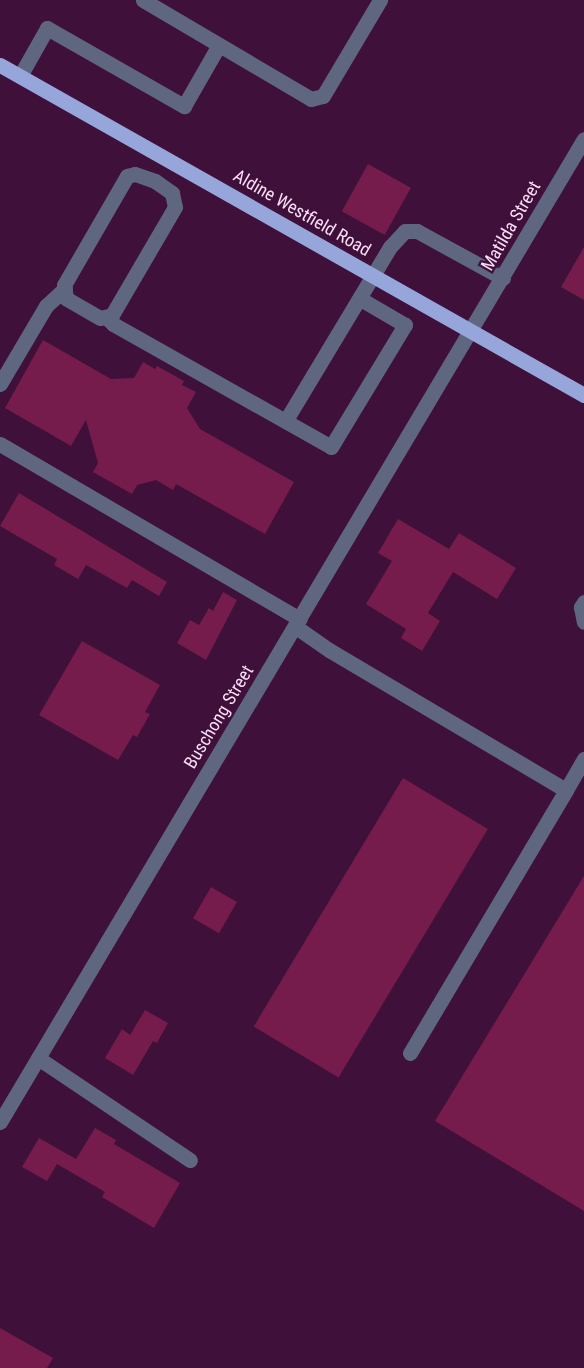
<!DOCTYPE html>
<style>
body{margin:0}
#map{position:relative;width:584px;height:1368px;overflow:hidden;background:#3e103a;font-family:"Roboto Condensed",sans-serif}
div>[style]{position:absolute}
.building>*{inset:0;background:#751c4d;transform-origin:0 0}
.minor>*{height:15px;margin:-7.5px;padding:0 7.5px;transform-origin:7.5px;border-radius:7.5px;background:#5e6680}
.major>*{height:15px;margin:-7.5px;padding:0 7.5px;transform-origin:7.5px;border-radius:7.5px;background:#96a6da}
span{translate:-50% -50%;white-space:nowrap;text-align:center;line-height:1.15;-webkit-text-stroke:4.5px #3e103a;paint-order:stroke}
.street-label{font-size:18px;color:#faddf6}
</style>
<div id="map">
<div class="building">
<i style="left:368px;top:164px;width:49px;height:54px;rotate:29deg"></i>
<i style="clip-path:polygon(584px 247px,584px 300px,561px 287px)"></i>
<i style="clip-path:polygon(43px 340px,111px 379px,134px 378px,143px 362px,155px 369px,157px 366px,184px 381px,182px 385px,196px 392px,187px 408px,200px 429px,294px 482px,265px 534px,176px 484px,173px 490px,156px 480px,137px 485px,132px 494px,93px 472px,98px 463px,86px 420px,71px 446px,5px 408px)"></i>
<i style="clip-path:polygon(19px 493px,167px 582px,159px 596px,132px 580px,127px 588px,86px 565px,78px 579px,54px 565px,57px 559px,0 526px)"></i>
<i style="clip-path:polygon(398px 519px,449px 549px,459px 533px,516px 568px,497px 599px,453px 572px,428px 613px,440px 621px,422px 651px,401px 638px,406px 629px,366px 604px,392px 561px,378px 553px)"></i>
<i style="clip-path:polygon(223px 592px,237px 600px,206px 660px,177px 643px,190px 620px,199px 625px,209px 608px,213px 611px)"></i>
<i style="clip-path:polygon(82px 641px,160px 685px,145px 712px,150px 714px,137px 737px,133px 735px,118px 760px,39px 715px)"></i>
<i style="left:403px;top:778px;width:99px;height:290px;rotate:31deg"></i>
<i style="clip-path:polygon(584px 876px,584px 1211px,435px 1121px)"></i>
<i style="left:211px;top:887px;width:30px;height:36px;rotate:30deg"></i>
<i style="clip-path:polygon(145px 1010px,168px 1023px,157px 1043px,153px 1041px,133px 1075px,105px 1058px,122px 1029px,130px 1035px)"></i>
<i style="clip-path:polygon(95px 1128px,116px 1140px,114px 1144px,180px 1183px,154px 1228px,102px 1197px,105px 1192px,57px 1164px,47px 1181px,22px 1167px,39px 1138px,76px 1159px)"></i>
<i style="clip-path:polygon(0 1328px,53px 1358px,47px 1368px,0 1368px)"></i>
</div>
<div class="minor">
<i style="left:143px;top:0;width:195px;rotate:30.5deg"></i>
<i style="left:311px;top:99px;width:12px;rotate:-14deg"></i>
<i style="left:323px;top:96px;width:112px;rotate:-59.3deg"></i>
<i style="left:20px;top:76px;width:55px;rotate:-60.6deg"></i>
<i style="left:47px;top:28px;width:158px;rotate:29.7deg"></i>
<i style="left:184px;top:106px;width:70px;rotate:-60.2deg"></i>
<i style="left:135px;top:174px;width:21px;rotate:19deg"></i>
<i style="left:155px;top:181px;width:21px;rotate:35deg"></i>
<i style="left:172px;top:193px;width:14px;rotate:78deg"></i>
<i style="left:175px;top:207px;width:125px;rotate:120.3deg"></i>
<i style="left:112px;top:315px;width:12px;rotate:166deg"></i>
<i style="left:100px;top:318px;width:39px;rotate:-150deg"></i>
<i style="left:66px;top:298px;width:13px;rotate:-99deg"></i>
<i style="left:64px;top:285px;width:126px;rotate:-60deg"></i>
<i style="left:127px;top:176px;width:8px;rotate:-14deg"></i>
<i style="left:106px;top:317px;width:10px;rotate:45deg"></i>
<i style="left:113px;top:324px;width:250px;rotate:29.4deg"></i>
<i style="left:331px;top:447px;width:143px;rotate:-58.8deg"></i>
<i style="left:405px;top:325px;width:53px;rotate:-149.6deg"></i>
<i style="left:0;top:384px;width:91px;rotate:-59.5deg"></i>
<i style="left:46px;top:306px;width:26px;rotate:-43deg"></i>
<i style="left:286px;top:420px;width:202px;rotate:-59deg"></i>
<i style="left:390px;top:247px;width:22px;rotate:-47deg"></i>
<i style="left:405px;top:231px;width:12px"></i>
<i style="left:417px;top:231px;width:98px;rotate:28.7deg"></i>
<i style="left:0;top:444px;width:347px;rotate:30.3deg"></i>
<i style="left:584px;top:602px;width:6px;rotate:121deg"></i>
<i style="left:581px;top:607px;width:15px;rotate:79deg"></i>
<i style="left:296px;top:627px;width:40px;rotate:34.9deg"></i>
<i style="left:329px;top:650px;width:275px;rotate:30.6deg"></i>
<i style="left:566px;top:790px;width:36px;rotate:-60deg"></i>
<i style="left:410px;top:1053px;width:306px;rotate:-59.3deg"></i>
<i style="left:38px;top:1058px;width:183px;rotate:33.9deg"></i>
<i style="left:0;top:1122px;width:1143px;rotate:-59.29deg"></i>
</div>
<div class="major">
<i style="left:0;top:65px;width:671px;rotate:29.47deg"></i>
</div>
<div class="street-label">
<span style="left:302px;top:213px;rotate:30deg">Aldine Westfield Road</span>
<span style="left:511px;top:226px;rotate:-60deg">Matilda Street</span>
<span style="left:219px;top:717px;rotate:-59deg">Buschong Street</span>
</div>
</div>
